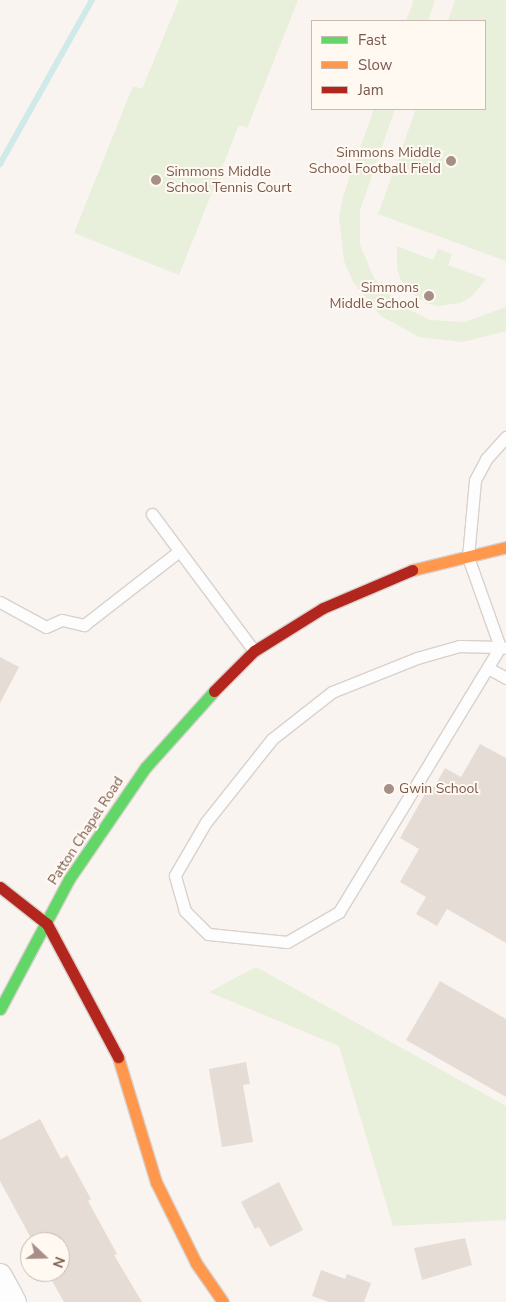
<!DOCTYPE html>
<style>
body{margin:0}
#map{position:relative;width:506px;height:1302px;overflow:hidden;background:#f9f4ef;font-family:"Nunito Sans",sans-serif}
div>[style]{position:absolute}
.green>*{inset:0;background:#e8efda}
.stream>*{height:6px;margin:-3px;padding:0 3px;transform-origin:3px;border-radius:3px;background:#d0eae9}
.building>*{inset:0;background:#e6dcd6}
.roads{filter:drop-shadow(1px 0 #d8d1cd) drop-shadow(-1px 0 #d8d1cd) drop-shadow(0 1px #d8d1cd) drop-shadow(0 -1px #d8d1cd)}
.lane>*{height:11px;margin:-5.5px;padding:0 5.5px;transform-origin:5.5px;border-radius:5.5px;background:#fefdfd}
.street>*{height:21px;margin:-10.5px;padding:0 10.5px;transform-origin:10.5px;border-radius:10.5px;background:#fefdfd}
.fast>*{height:11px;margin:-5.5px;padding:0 5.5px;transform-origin:5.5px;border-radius:5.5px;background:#63d668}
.slow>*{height:11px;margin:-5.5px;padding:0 5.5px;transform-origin:5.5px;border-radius:5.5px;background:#ff974d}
.jam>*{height:11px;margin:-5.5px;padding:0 5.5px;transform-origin:5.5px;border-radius:5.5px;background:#b3261e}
.dots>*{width:14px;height:14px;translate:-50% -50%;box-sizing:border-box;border:2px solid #fff9f2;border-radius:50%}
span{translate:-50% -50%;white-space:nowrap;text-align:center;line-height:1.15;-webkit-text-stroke:4px #fff9f2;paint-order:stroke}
.poi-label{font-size:14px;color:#79584d}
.right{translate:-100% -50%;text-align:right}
.left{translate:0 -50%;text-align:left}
.street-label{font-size:14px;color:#79584d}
.legend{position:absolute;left:311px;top:20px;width:175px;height:90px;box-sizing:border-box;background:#fff9f2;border:1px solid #c9b9b0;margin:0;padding:6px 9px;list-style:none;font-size:15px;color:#79584d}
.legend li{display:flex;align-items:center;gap:10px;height:25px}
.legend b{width:25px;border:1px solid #c9b9b0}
.north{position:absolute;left:20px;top:1232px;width:50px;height:50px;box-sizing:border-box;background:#fff9f2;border:1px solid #c9b9b0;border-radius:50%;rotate:111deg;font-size:14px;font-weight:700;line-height:20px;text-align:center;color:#79584d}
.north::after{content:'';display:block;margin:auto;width:18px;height:22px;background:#a68f86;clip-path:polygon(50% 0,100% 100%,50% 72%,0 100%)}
</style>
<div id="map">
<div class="green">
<i style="clip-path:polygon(179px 0,298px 0,247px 128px,239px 125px,179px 275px,74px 233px,133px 86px,142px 89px)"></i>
<i style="clip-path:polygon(414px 0,435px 0,428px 21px,406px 21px)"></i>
<i style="clip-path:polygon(455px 0,506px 0,506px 261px,378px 214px,416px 109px,485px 109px,485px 21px,448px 21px)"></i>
<i style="clip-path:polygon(374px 109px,395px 109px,360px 210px,360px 245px,374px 278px,398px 304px,430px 320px,465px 322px,506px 307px,506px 331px,463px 342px,419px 337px,381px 316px,353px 282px,344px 261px,339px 217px,343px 196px)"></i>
<i style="clip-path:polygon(397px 246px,433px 260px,438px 249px,452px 254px,448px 265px,486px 279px,471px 297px,460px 303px,437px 306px,426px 303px,407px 290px,401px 280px,397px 269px)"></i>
<i style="clip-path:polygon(256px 967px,506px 1106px,506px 1220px,393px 1226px,339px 1046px,209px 992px)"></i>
</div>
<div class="stream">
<i style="left:0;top:164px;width:188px;rotate:-60.7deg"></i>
</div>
<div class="building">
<i style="clip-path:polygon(0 657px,19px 667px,0 703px)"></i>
<i style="clip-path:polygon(480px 744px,506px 758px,506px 943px,447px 909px,437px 926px,416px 914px,426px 897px,400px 882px,419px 849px,400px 838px,430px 785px,434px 787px,445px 768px,461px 777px)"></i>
<i style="clip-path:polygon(440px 981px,506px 1019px,506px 1097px,406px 1040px)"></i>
<i style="clip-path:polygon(246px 1062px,250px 1084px,243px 1085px,253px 1142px,222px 1147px,209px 1069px)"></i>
<i style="clip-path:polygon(40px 1119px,61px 1159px,67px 1155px,91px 1199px,88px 1201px,117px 1254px,114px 1255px,142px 1302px,64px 1302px,47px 1272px,60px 1272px,60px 1242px,33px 1242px,0 1181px,0 1140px)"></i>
<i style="clip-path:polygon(279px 1182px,303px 1230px,270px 1247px,259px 1227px,255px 1229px,241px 1202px)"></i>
<i style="clip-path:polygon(465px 1238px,472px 1265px,422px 1280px,414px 1248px)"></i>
<i style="clip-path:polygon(321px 1270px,345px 1279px,347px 1274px,371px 1283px,364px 1302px,329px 1302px,312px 1296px)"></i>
</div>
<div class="roads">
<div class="lane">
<i style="left:152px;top:514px;width:171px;rotate:53.3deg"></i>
<i style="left:0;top:602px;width:52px;rotate:28.5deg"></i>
<i style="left:46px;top:627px;width:17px;rotate:-24deg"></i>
<i style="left:62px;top:620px;width:23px;rotate:13deg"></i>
<i style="left:84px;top:625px;width:120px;rotate:-37.9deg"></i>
<i style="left:500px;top:647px;width:310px;rotate:121.3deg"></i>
<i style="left:339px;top:912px;width:60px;rotate:150deg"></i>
<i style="left:287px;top:942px;width:79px;rotate:-174.2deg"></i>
<i style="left:208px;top:934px;width:33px;rotate:-135deg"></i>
<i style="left:185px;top:911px;width:37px;rotate:-106deg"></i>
<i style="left:175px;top:875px;width:61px;rotate:-59.7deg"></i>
<i style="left:206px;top:822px;width:106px;rotate:-51.5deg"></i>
<i style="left:272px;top:739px;width:76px;rotate:-38.1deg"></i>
<i style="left:332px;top:692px;width:92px;rotate:-21.8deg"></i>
<i style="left:417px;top:658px;width:44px;rotate:-15.9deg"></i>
<i style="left:459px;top:646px;width:41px;rotate:1.4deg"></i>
<i style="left:500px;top:647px;width:6px;rotate:9deg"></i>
<i style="left:500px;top:647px;width:96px;rotate:-109.6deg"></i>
<i style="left:468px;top:557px;width:77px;rotate:-84.8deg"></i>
<i style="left:475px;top:480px;width:24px;rotate:-62deg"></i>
<i style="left:486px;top:459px;width:30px;rotate:-48deg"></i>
<i style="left:488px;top:668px;width:21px;rotate:29deg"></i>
</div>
<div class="street">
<i style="left:0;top:1274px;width:21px;rotate:61deg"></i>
<i style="left:0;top:1299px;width:12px;rotate:-35deg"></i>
<i style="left:10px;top:1292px;width:11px;rotate:63deg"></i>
</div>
<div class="fast">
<i style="left:0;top:1009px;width:147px;rotate:-62deg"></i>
<i style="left:69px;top:879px;width:135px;rotate:-55.6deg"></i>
<i style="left:145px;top:768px;width:103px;rotate:-48.1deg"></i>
</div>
<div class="slow">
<i style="left:412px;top:570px;width:97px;rotate:-13.7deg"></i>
<i style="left:118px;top:1057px;width:131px;rotate:73.1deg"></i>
<i style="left:156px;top:1182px;width:90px;rotate:63.7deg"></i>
<i style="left:196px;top:1263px;width:47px;rotate:55.3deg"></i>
</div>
<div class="jam">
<i style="left:214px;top:691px;width:57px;rotate:-45deg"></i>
<i style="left:254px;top:651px;width:81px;rotate:-31.9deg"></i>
<i style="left:323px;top:608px;width:97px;rotate:-23.1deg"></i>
<i style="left:0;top:887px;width:60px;rotate:38.2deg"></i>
<i style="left:47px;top:924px;width:151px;rotate:61.9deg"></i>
</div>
</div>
<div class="dots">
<i style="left:451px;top:161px;background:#a68f86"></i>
<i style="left:156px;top:180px;background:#a68f86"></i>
<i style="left:429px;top:296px;background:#a68f86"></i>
<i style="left:389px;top:789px;background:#a68f86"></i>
</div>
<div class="poi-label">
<span class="right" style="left:441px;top:161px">Simmons Middle<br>School Football Field</span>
<span class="left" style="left:166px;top:180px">Simmons Middle<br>School Tennis Court</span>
<span class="right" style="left:419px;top:296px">Simmons<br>Middle School</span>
<span class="left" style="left:399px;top:789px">Gwin School</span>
</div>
<div class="street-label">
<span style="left:86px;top:831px;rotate:-57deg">Patton Chapel Road</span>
</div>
<ul class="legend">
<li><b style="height:6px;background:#63d668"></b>Fast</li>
<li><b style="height:6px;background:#ff974d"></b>Slow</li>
<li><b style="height:6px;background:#b3261e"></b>Jam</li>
</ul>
<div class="north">N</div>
</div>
